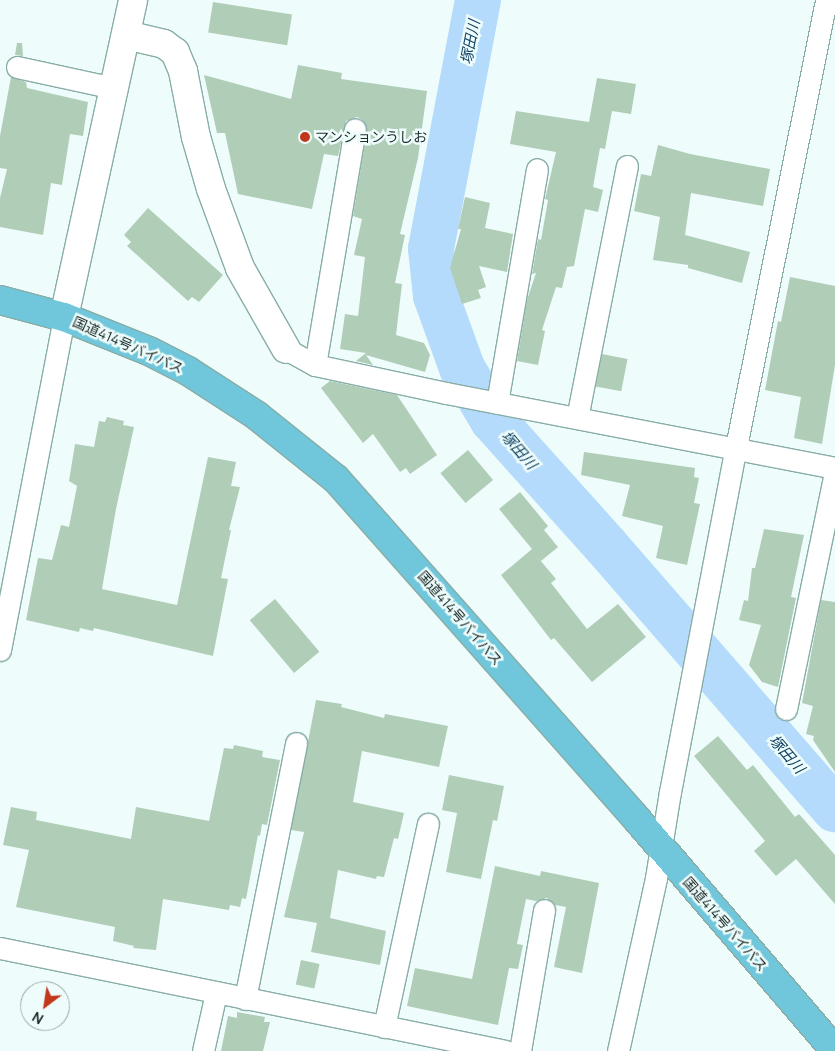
<!DOCTYPE html>
<meta charset="utf-8">
<style>
body{margin:0}
#map{position:relative;width:835px;height:1051px;overflow:hidden;background:#eefdfb;font-family:Manrope,"Noto Sans JP",sans-serif}
div>[style]{position:absolute}
.river>*{height:46px;margin:-23px;padding:0 23px;transform-origin:23px;border-radius:23px;background:#b5dbfc}
.building>*{inset:0;background:#b0cdb8;transform-origin:0 0}
.roads{filter:drop-shadow(1px 0 #88ada7) drop-shadow(-1px 0 #88ada7) drop-shadow(0 1px #88ada7) drop-shadow(0 -1px #88ada7)}
.minor>*{height:21px;margin:-10.5px;padding:0 10.5px;transform-origin:10.5px;border-radius:10.5px;background:#fff}
.tertiary>*{height:28px;margin:-14px;padding:0 14px;transform-origin:14px;border-radius:14px;background:#fff}
.trunk>*{height:28px;margin:-14px;padding:0 14px;transform-origin:14px;border-radius:14px;background:#70c6da}
.dots>*{width:14px;height:14px;translate:-50% -50%;box-sizing:border-box;border:2px solid #eefdfb;border-radius:50%}
span{translate:-50% -50%;white-space:nowrap;text-align:center;line-height:1.15;-webkit-text-stroke:5px #eefdfb;paint-order:stroke}
.poi-label{font-size:14px;color:#1c2b29}
.left{translate:0 -50%;text-align:left}
.street-label{font-size:14px;color:#1c2b29}
.water-label{font-size:15px;color:#104064;font-style:italic}
.north{position:absolute;left:20px;top:981px;width:50px;height:50px;box-sizing:border-box;background:#eefdfb;border:1px solid #9aa9a7;border-radius:50%;rotate:211deg;font-size:14px;font-weight:700;line-height:20px;text-align:center;color:#1c2b29}
.north::after{content:'';display:block;margin:auto;width:18px;height:22px;background:#c2371c;clip-path:polygon(50% 0,100% 100%,50% 72%,0 100%)}
</style>
<div id="map">
<div class="river">
<i style="left:478px;top:0;width:253px;rotate:100.7deg"></i>
<i style="left:431px;top:249px;width:47px;rotate:83.9deg"></i>
<i style="left:436px;top:296px;width:77px;rotate:70.1deg"></i>
<i style="left:462px;top:368px;width:61px;rotate:59.2deg"></i>
<i style="left:493px;top:420px;width:169px;rotate:48.1deg"></i>
<i style="left:606px;top:546px;width:349px;rotate:49deg"></i>
</div>
<div class="building">
<i style="left:213px;top:2px;width:80px;height:31px;rotate:9deg"></i>
<i style="clip-path:polygon(17px 43px,22px 43px,23px 56px,15px 55px)"></i>
<i style="clip-path:polygon(298px 65px,342px 73px,341px 79px,427px 91px,418px 158px,400px 234px,405px 235px,395px 283px,402px 284px,396px 335px,424px 343px,430px 355px,425px 372px,366px 355px,373px 365px,356px 361px,366px 353px,340px 349px,345px 314px,358px 316px,365px 257px,354px 255px,362px 219px,353px 216px,367px 131px,363px 120px,357px 117px,346px 121px,338px 156px,324px 154px,312px 209px,238px 194px,225px 133px,217px 133px,204px 75px,291px 99px)"></i>
<i style="clip-path:polygon(11px 77px,26px 82px,27px 88px,88px 102px,83px 136px,70px 134px,62px 185px,51px 183px,43px 235px,0 227px,0 198px,7px 169px,0 168px,0 136px)"></i>
<i style="clip-path:polygon(597px 78px,636px 84px,631px 114px,612px 111px,605px 149px,600px 148px,593px 187px,603px 190px,598px 212px,585px 209px,574px 266px,567px 267px,562px 288px,556px 287px,542px 330px,545px 331px,538px 365px,517px 361px,527px 300px,536px 273px,532px 274px,538px 239px,541px 240px,548px 200px,545px 199px,556px 152px,510px 144px,516px 111px,589px 122px)"></i>
<i style="clip-path:polygon(658px 145px,690px 154px,770px 169px,763px 206px,691px 193px,685px 235px,750px 252px,742px 283px,688px 268px,688px 265px,653px 260px,660px 217px,634px 211px,641px 174px,651px 176px)"></i>
<i style="clip-path:polygon(465px 197px,490px 203px,485px 228px,513px 234px,507px 272px,479px 266px,486px 287px,478px 290px,481px 298px,462px 304px,450px 268px,461px 229px,458px 229px)"></i>
<i style="clip-path:polygon(148px 208px,223px 275px,199px 302px,192px 297px,188px 301px,127px 246px,131px 242px,124px 235px)"></i>
<i style="clip-path:polygon(790px 277px,835px 286px,835px 365px,822px 444px,794px 438px,801px 397px,765px 390px,778px 321px,781px 322px)"></i>
<i style="left:602px;top:354px;width:26px;height:33px;rotate:11deg"></i>
<i style="clip-path:polygon(330px 381px,397px 395px,437px 455px,410px 474px,406px 468px,400px 472px,373px 434px,363px 443px,321px 388px)"></i>
<i style="clip-path:polygon(107px 417px,124px 421px,123px 425px,134px 427px,116px 509px,102px 589px,177px 605px,208px 457px,236px 462px,231px 486px,240px 487px,229px 530px,231px 530px,221px 578px,228px 579px,213px 656px,94px 628px,93px 631px,80px 628px,79px 632px,26px 620px,38px 558px,52px 560px,61px 525px,69px 527px,77px 486px,69px 481px,75px 444px,94px 447px,99px 421px,105px 422px)"></i>
<i style="left:468px;top:450px;width:39px;height:36px;rotate:50deg"></i>
<i style="clip-path:polygon(584px 452px,695px 468px,694px 477px,699px 478px,694px 503px,700px 504px,687px 565px,656px 558px,663px 526px,622px 516px,630px 485px,581px 475px)"></i>
<i style="clip-path:polygon(520px 492px,548px 526px,544px 530px,558px 547px,541px 561px,534px 553px,556px 579px,551px 583px,587px 629px,618px 604px,646px 637px,592px 682px,554px 638px,551px 640px,501px 575px,532px 549px,499px 509px)"></i>
<i style="clip-path:polygon(764px 529px,804px 535px,791px 597px,796px 598px,778px 687px,762px 682px,749px 665px,761px 625px,739px 620px,744px 600px,748px 601px,752px 568px,755px 568px)"></i>
<i style="left:275px;top:599px;width:69px;height:33px;rotate:50deg"></i>
<i style="clip-path:polygon(821px 600px,835px 602px,835px 772px,813px 740px,814px 736px,806px 734px,813px 706px,802px 703px)"></i>
<i style="clip-path:polygon(316px 700px,342px 704px,341px 707px,384px 718px,385px 714px,448px 726px,439px 767px,362px 751px,353px 802px,404px 813px,398px 839px,394px 838px,384px 877px,377px 876px,376px 879px,338px 870px,330px 918px,386px 931px,380px 965px,311px 952px,317px 923px,284px 917px,304px 832px,291px 830px)"></i>
<i style="clip-path:polygon(718px 736px,747px 770px,753px 765px,795px 817px,799px 814px,835px 855px,835px 904px,796px 859px,776px 876px,754px 851px,765px 841px,694px 756px)"></i>
<i style="clip-path:polygon(234px 745px,263px 751px,262px 757px,280px 760px,267px 825px,262px 824px,260px 836px,258px 835px,246px 899px,242px 898px,240px 907px,230px 905px,229px 910px,163px 899px,156px 950px,133px 948px,134px 946px,113px 941px,115px 927px,16px 907px,29px 850px,3px 845px,11px 807px,37px 812px,36px 820px,131px 839px,136px 807px,209px 821px,224px 748px,233px 749px)"></i>
<i style="clip-path:polygon(449px 775px,504px 786px,497px 821px,493px 820px,481px 879px,446px 872px,457px 813px,442px 810px)"></i>
<i style="clip-path:polygon(495px 866px,540px 876px,541px 871px,599px 883px,582px 973px,554px 967px,566px 907px,555px 905px,547px 898px,536px 901px,526px 899px,517px 944px,523px 945px,518px 969px,509px 968px,498px 1025px,407px 1006px,415px 968px,472px 979px)"></i>
<i style="left:301px;top:960px;width:19px;height:25px;rotate:12deg"></i>
<i style="clip-path:polygon(237px 1012px,265px 1017px,264px 1022px,270px 1022px,263px 1051px,221px 1051px,228px 1016px,237px 1018px)"></i>
</div>
<div class="roads">
<div class="minor">
<i style="left:17px;top:67px;width:99px;rotate:12.2deg"></i>
<i style="left:286px;top:349px;width:33px;rotate:29deg"></i>
<i style="left:315px;top:365px;width:134px;rotate:12.1deg"></i>
<i style="left:446px;top:393px;width:396px;rotate:10.9deg"></i>
<i style="left:315px;top:365px;width:239px;rotate:-80.4deg"></i>
<i style="left:497px;top:403px;width:237px;rotate:-80.3deg"></i>
<i style="left:577px;top:418px;width:257px;rotate:-78.8deg"></i>
<i style="left:0;top:650px;width:339px;rotate:-79.1deg"></i>
<i style="left:786px;top:709px;width:241px;rotate:-78.3deg"></i>
<i style="left:0;top:948px;width:516px;rotate:11.51deg"></i>
<i style="left:245px;top:999px;width:261px;rotate:-78.7deg"></i>
<i style="left:384px;top:1027px;width:208px;rotate:-77.8deg"></i>
<i style="left:203px;top:1051px;width:59px;rotate:-77.4deg"></i>
<i style="left:520px;top:1051px;width:143px;rotate:-80.3deg"></i>
<i style="left:618px;top:1051px;width:177px;rotate:-77.6deg"></i>
<i style="left:656px;top:878px;width:87px;rotate:-80.8deg"></i>
<i style="left:670px;top:792px;width:351px;rotate:-79.2deg"></i>
<i style="left:736px;top:447px;width:456px;rotate:-78.6deg"></i>
</div>
<div class="tertiary">
<i style="left:126px;top:35px;width:39px;rotate:13deg"></i>
<i style="left:164px;top:44px;width:14px;rotate:36deg"></i>
<i style="left:175px;top:52px;width:21px;rotate:67deg"></i>
<i style="left:183px;top:71px;width:67px;rotate:78.9deg"></i>
<i style="left:196px;top:137px;width:54px;rotate:73.9deg"></i>
<i style="left:211px;top:189px;width:84px;rotate:69.8deg"></i>
<i style="left:240px;top:268px;width:93px;rotate:60.4deg"></i>
<i style="left:64px;top:317px;width:324px;rotate:-77.7deg"></i>
</div>
<div class="trunk">
<i style="left:0;top:300px;width:66px;rotate:14.9deg"></i>
<i style="left:64px;top:317px;width:92px;rotate:21.8deg"></i>
<i style="left:149px;top:351px;width:44px;rotate:27.1deg"></i>
<i style="left:188px;top:371px;width:81px;rotate:32.9deg"></i>
<i style="left:256px;top:415px;width:102px;rotate:38.7deg"></i>
<i style="left:336px;top:479px;width:451px;rotate:48.5deg"></i>
<i style="left:635px;top:817px;width:307px;rotate:49.4deg"></i>
</div>
</div>
<div class="dots">
<i style="left:305px;top:137px;background:#c2371c"></i>
</div>
<div class="poi-label">
<span class="left" style="left:315px;top:137px">マンションうしお</span>
</div>
<div class="street-label">
<span style="left:128px;top:345px;rotate:24deg">国道414号バイパス</span>
<span style="left:460px;top:618px;rotate:49deg">国道414号バイパス</span>
<span style="left:725px;top:924px;rotate:49deg">国道414号バイパス</span>
</div>
<div class="water-label">
<span style="left:470px;top:42px;rotate:-79deg">塚田川</span>
<span style="left:519px;top:450px;rotate:49deg">塚田川</span>
<span style="left:787px;top:754px;rotate:49deg">塚田川</span>
</div>
<div class="north">N</div>
</div>
